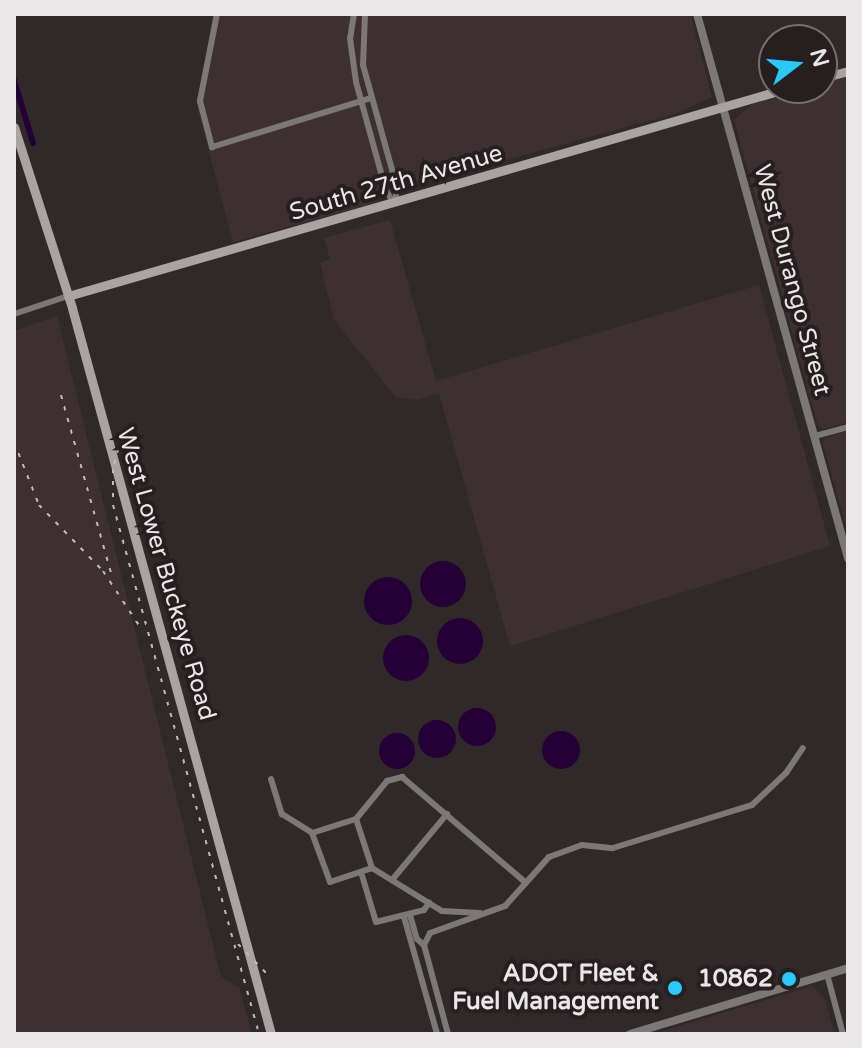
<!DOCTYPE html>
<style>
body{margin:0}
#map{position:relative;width:862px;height:1048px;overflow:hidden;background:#30292a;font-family:"Varela Round",sans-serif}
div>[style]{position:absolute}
.built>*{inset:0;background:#3e3032}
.water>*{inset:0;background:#250036}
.round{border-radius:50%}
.canal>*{height:6px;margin:-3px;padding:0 3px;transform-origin:3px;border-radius:3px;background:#250036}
.minor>*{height:6px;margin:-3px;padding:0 3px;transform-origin:3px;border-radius:3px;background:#7c7877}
.tertiary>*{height:8px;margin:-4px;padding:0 4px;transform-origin:4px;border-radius:4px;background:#7c7877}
.secondary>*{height:9px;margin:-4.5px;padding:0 4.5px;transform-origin:4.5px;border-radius:4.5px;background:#a9a3a2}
.rail>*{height:2px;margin-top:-1px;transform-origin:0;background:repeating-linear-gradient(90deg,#c0bbbc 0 4px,transparent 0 12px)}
.dots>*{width:22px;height:22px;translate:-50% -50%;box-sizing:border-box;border:4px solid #261f20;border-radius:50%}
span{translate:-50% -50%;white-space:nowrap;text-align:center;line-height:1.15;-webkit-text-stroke:8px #261f20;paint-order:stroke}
.street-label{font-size:24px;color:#ebe6e7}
.poi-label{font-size:24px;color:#ebe6e7;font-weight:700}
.right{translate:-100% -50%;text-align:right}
.frame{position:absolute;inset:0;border:16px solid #ebe6e7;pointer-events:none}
.north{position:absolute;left:758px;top:24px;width:80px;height:80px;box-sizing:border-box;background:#261f20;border:2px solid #756f70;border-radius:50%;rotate:74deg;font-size:22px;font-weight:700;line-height:32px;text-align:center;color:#ebe6e7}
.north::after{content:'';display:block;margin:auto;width:28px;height:36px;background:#29c8ff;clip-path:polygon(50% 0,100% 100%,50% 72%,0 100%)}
</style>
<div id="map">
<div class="built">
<i style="clip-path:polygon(213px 14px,690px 14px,712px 97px,677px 113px,383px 194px,373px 204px,233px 242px,197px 107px)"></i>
<i style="clip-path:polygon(848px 75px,848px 422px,824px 429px,818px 426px,734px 120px,754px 103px,822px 88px,822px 83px)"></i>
<i style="clip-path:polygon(390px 220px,436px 381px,759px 285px,830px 546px,510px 646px,439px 393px,417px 400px,396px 397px,334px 320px,320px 263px,330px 259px,324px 238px)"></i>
<i style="clip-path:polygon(57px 316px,221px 977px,239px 987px,252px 1034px,14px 1034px,14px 331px)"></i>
<i style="clip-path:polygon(848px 431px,848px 533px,823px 444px,825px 438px)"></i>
<i style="clip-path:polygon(812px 986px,824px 997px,835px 1034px,653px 1034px)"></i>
</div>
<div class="water">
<i class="round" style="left:420px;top:561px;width:46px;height:46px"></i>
<i class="round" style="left:364px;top:577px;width:48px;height:48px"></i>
<i class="round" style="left:437px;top:618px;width:46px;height:46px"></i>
<i class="round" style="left:383px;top:635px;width:46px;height:46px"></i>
<i class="round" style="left:458px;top:708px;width:38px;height:38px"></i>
<i class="round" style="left:418px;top:720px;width:38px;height:38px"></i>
<i class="round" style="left:542px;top:731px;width:38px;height:38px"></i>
<i class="round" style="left:379px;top:733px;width:36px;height:36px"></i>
</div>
<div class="canal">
<i style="left:14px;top:80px;width:66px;rotate:73.2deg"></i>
</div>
<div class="minor">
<i style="left:217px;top:14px;width:89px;rotate:101.1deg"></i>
<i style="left:200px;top:101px;width:48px;rotate:75.4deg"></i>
<i style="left:212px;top:147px;width:166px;rotate:-17.1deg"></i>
<i style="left:354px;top:14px;width:24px;rotate:99deg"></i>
<i style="left:350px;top:38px;width:44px;rotate:82.2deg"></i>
<i style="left:356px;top:82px;width:113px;rotate:74.6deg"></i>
<i style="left:386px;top:191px;width:14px;rotate:56deg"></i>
<i style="left:365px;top:14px;width:51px;rotate:92.2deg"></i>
<i style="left:363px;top:65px;width:128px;rotate:74.5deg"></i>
<i style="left:397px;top:188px;width:15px;rotate:98deg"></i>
<i style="left:14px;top:314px;width:57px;rotate:-18.4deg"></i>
<i style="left:815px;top:436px;width:34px;rotate:-15deg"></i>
<i style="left:271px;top:779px;width:37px;rotate:73deg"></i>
<i style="left:282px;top:814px;width:36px;rotate:32deg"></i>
<i style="left:312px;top:833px;width:46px;rotate:-17.7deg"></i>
<i style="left:356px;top:819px;width:49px;rotate:-50.8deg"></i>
<i style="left:387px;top:781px;width:16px;rotate:-15deg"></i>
<i style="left:402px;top:777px;width:163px;rotate:40.5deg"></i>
<i style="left:356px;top:819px;width:52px;rotate:71.9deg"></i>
<i style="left:372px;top:868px;width:82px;rotate:31.6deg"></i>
<i style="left:442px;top:911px;width:38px;rotate:3deg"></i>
<i style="left:312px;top:833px;width:52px;rotate:69.8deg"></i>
<i style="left:330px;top:882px;width:44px;rotate:-18.4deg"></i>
<i style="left:361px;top:872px;width:52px;rotate:73.3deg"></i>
<i style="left:376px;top:922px;width:49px;rotate:-14deg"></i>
<i style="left:424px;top:910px;width:9px;rotate:-54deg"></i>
<i style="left:392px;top:880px;width:86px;rotate:-50.2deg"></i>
<i style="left:410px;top:915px;width:25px;rotate:74deg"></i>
<i style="left:417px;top:939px;width:9px;rotate:41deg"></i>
<i style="left:424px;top:945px;width:92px;rotate:74.9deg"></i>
<i style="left:404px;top:917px;width:122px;rotate:74.2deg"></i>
<i style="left:424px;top:945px;width:13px;rotate:-63deg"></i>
<i style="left:430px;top:933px;width:80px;rotate:-19.8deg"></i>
<i style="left:505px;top:906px;width:66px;rotate:-48.1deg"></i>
<i style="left:549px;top:857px;width:35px;rotate:-20deg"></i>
<i style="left:582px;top:845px;width:31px;rotate:6deg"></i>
<i style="left:613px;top:848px;width:145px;rotate:-17.2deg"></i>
<i style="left:752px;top:805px;width:47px;rotate:-43.3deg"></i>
<i style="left:786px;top:773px;width:30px;rotate:-56deg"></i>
<i style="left:827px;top:974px;width:62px;rotate:75.1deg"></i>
</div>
<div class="tertiary">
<i style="left:697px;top:14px;width:565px;rotate:74.49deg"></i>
<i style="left:630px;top:1034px;width:228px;rotate:-16.8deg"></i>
</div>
<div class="secondary">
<i style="left:822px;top:78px;width:27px;rotate:-15deg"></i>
<i style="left:14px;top:127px;width:190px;rotate:72.2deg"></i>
<i style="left:72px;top:308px;width:753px;rotate:74.67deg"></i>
<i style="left:68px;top:296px;width:749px;rotate:-16.11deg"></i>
</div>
<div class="rail">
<i style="left:61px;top:395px;width:188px;rotate:74.3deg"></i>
<i style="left:121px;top:437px;width:33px;rotate:104deg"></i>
<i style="left:113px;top:469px;width:36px;rotate:90deg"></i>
<i style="left:113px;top:505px;width:549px;rotate:74.57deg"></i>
<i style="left:14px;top:442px;width:68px;rotate:68.4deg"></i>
<i style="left:39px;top:505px;width:92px;rotate:45.9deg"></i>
<i style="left:103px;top:571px;width:67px;rotate:56.5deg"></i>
<i style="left:238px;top:944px;width:43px;rotate:45.9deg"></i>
</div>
<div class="dots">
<i style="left:789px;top:979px;background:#29c8ff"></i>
<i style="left:675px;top:988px;background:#29c8ff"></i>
</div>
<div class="street-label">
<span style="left:396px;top:183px;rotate:-16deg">South 27th Avenue</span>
<span style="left:792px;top:280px;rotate:75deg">West Durango Street</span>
<span style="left:166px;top:574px;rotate:74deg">West Lower Buckeye Road</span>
</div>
<div class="poi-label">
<span class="right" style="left:659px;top:988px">ADOT Fleet &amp;<br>Fuel Management</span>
<span class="right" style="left:773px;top:979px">10862</span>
</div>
<div class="frame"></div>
<div class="north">N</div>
</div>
